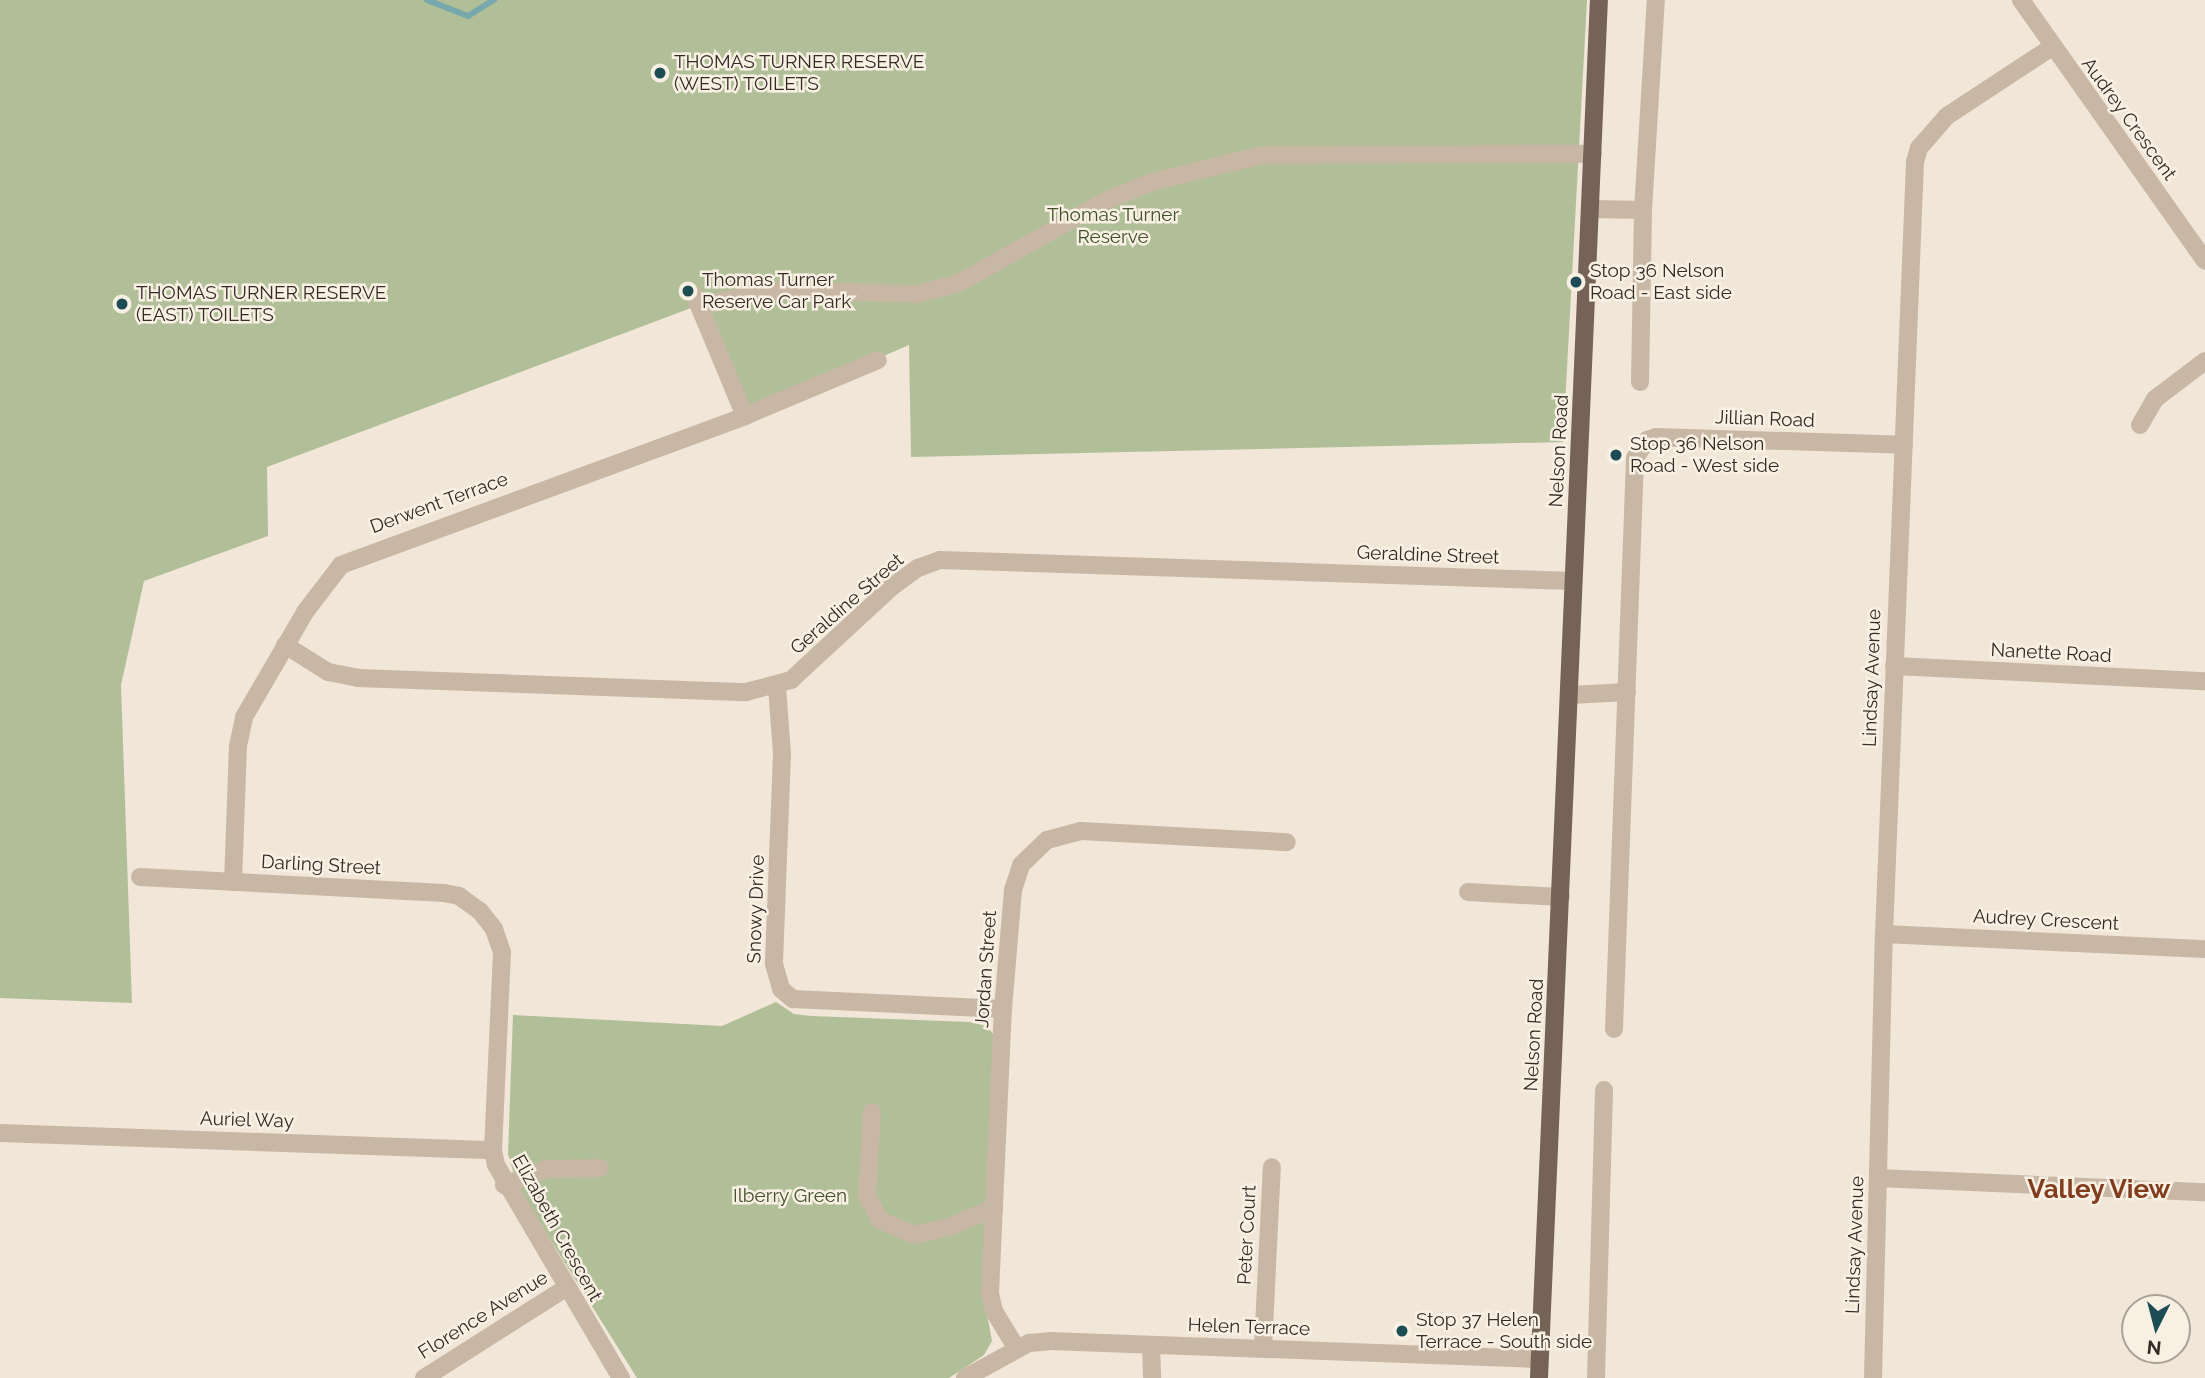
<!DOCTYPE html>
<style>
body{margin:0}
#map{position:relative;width:2205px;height:1378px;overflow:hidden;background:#f1e6d8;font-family:Raleway,sans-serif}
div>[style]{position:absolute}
.green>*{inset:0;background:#b0bf98}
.stream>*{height:6px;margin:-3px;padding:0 3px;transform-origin:3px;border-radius:3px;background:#77a8ad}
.minor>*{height:18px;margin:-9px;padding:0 9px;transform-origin:9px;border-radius:9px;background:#c8b7a4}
.major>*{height:18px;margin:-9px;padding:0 9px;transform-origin:9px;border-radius:9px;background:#766357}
.dots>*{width:19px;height:19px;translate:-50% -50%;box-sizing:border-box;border:4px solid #f9f0e4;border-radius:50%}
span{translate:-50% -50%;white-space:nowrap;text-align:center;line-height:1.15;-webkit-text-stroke:5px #f9f0e4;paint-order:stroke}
.poi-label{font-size:19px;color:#342b26}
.left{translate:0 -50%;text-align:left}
.street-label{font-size:19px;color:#342b26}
.park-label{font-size:19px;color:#41522a}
.district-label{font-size:26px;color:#823d1f;font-weight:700}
.north{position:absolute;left:2121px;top:1294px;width:70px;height:70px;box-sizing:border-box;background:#f9f0e4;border:2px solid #aaa198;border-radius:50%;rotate:186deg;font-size:19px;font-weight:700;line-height:28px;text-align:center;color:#342b26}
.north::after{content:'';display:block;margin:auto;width:24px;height:32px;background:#1c4d55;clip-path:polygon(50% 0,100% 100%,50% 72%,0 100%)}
</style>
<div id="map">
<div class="green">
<i style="clip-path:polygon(0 0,1587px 0,1563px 442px,911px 457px,909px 345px,745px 416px,699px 305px,267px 467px,268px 536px,144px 581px,121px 685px,132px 1003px,0 998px)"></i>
<i style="clip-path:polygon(776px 1002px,794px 1014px,811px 1016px,970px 1022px,986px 1026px,994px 1035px,986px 1309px,992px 1341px,984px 1355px,949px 1378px,637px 1378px,518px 1188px,508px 1154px,513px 1015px,722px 1026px)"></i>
</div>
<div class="stream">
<i style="left:427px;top:0;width:44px;rotate:21.3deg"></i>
<i style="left:468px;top:16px;width:31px;rotate:-32deg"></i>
</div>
<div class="minor">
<i style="left:2021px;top:0;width:319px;rotate:54.8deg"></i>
<i style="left:1591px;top:209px;width:52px;rotate:1.1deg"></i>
<i style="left:695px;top:296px;width:130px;rotate:67.4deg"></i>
<i style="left:700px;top:305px;width:81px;rotate:-10.6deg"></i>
<i style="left:780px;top:290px;width:137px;rotate:1.7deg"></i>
<i style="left:917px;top:294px;width:43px;rotate:-14.7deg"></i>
<i style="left:959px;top:283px;width:167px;rotate:-29.3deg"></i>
<i style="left:1105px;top:201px;width:51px;rotate:-22deg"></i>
<i style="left:1152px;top:182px;width:114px;rotate:-13.7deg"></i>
<i style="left:1263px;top:155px;width:330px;rotate:-0.2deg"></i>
<i style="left:1640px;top:382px;width:172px;rotate:-89deg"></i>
<i style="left:1643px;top:210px;width:210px;rotate:-86.5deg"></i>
<i style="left:2140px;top:425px;width:30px;rotate:-60deg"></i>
<i style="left:2155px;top:399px;width:63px;rotate:-37.2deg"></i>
<i style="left:285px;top:645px;width:51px;rotate:32.1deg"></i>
<i style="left:328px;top:672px;width:31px;rotate:11deg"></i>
<i style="left:358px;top:678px;width:388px;rotate:2.1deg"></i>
<i style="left:746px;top:692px;width:47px;rotate:-14.9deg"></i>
<i style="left:791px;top:680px;width:139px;rotate:-42.7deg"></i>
<i style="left:893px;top:586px;width:31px;rotate:-36deg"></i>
<i style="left:918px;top:568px;width:23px;rotate:-20deg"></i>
<i style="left:940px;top:560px;width:633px;rotate:1.9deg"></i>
<i style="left:1894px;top:666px;width:311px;rotate:2.8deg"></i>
<i style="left:777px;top:687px;width:67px;rotate:85.7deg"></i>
<i style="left:782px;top:754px;width:210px;rotate:92.2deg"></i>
<i style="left:774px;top:964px;width:26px;rotate:74deg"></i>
<i style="left:781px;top:989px;width:16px;rotate:40deg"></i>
<i style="left:793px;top:999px;width:210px;rotate:2.7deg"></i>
<i style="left:1571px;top:695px;width:56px;rotate:-3.1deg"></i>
<i style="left:140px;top:877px;width:304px;rotate:3deg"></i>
<i style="left:444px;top:893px;width:15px;rotate:11deg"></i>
<i style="left:459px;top:896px;width:26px;rotate:36deg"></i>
<i style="left:480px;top:911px;width:23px;rotate:52deg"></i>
<i style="left:494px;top:929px;width:24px;rotate:71deg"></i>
<i style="left:502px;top:952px;width:198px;rotate:92.6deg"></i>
<i style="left:493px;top:1150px;width:15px;rotate:79deg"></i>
<i style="left:496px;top:1165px;width:247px;rotate:59.6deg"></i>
<i style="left:233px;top:882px;width:136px;rotate:-87.9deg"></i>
<i style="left:238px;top:746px;width:30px;rotate:-78deg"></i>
<i style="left:244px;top:717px;width:121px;rotate:-59.8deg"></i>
<i style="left:305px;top:612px;width:59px;rotate:-52.5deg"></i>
<i style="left:341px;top:565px;width:431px;rotate:-20.2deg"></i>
<i style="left:745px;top:416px;width:144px;rotate:-22.8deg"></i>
<i style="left:1468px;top:892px;width:93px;rotate:3.1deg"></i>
<i style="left:1884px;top:934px;width:321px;rotate:2.7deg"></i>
<i style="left:1614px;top:1029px;width:571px;rotate:-87.89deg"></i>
<i style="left:1635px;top:458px;width:22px;rotate:-56deg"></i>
<i style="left:1647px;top:440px;width:9px;rotate:-18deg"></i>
<i style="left:1656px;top:437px;width:248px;rotate:1.8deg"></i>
<i style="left:872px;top:1112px;width:84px;rotate:93.4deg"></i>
<i style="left:867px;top:1196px;width:27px;rotate:62deg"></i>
<i style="left:880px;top:1220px;width:37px;rotate:24deg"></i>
<i style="left:914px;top:1235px;width:36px;rotate:-13deg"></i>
<i style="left:949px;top:1227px;width:49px;rotate:-22.9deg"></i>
<i style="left:0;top:1133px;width:493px;rotate:2deg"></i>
<i style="left:1878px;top:1178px;width:327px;rotate:2.5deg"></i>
<i style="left:504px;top:1185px;width:46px;rotate:-20.4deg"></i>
<i style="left:547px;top:1169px;width:53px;rotate:-1.1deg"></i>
<i style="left:1151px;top:1345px;width:33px;rotate:88deg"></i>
<i style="left:1263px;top:1348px;width:181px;rotate:-87.2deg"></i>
<i style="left:1017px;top:1349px;width:44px;rotate:-121.2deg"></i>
<i style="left:994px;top:1311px;width:18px;rotate:-103deg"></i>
<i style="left:990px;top:1293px;width:284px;rotate:-87.4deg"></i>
<i style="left:1003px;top:1009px;width:119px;rotate:-85.2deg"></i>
<i style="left:1013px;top:890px;width:26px;rotate:-72deg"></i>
<i style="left:1021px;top:865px;width:36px;rotate:-44deg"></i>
<i style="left:1047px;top:840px;width:35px;rotate:-15deg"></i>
<i style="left:1081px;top:831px;width:206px;rotate:3.1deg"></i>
<i style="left:424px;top:1378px;width:168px;rotate:-32.4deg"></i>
<i style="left:965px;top:1378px;width:73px;rotate:-28.7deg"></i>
<i style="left:1029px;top:1343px;width:21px;rotate:-5deg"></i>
<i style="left:1050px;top:1341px;width:490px;rotate:2.1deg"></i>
<i style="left:1596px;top:1378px;width:288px;rotate:-88.4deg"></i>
<i style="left:1873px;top:1378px;width:444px;rotate:-88.6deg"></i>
<i style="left:1884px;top:934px;width:773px;rotate:-87.7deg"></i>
<i style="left:1915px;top:162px;width:15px;rotate:-74deg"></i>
<i style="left:1919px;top:148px;width:43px;rotate:-48.8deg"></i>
<i style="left:1947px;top:116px;width:126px;rotate:-33.3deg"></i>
</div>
<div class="major">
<i style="left:1539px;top:1378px;width:1379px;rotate:-87.51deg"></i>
</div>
<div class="dots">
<i style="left:660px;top:73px;background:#1c4d55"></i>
<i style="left:1576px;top:282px;background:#1c4d55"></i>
<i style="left:688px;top:291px;background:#1c4d55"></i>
<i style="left:122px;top:304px;background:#1c4d55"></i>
<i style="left:1616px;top:455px;background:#1c4d55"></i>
<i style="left:1402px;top:1331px;background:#1c4d55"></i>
</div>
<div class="poi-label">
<span class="left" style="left:674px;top:73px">THOMAS TURNER RESERVE<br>(WEST) TOILETS</span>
<span class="left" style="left:1590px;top:282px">Stop 36 Nelson<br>Road - East side</span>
<span class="left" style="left:702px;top:291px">Thomas Turner<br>Reserve Car Park</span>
<span class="left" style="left:136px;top:304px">THOMAS TURNER RESERVE<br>(EAST) TOILETS</span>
<span class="left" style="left:1630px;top:455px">Stop 36 Nelson<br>Road - West side</span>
<span class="left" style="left:1416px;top:1331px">Stop 37 Helen<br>Terrace - South side</span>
</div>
<div class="street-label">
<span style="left:2129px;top:119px;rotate:54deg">Audrey Crescent</span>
<span style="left:1765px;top:419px;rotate:2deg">Jillian Road</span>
<span style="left:1559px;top:451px;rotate:-87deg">Nelson Road</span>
<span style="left:439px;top:503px;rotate:-20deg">Derwent Terrace</span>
<span style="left:1428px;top:555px;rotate:2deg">Geraldine Street</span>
<span style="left:847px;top:604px;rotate:-41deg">Geraldine Street</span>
<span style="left:2051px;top:653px;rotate:3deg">Nanette Road</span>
<span style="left:1872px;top:678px;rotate:-88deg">Lindsay Avenue</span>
<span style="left:321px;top:865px;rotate:3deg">Darling Street</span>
<span style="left:756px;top:909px;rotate:-88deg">Snowy Drive</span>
<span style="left:2046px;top:920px;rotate:3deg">Audrey Crescent</span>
<span style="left:986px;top:969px;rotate:-86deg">Jordan Street</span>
<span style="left:1534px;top:1035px;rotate:-87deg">Nelson Road</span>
<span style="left:247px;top:1120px;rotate:2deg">Auriel Way</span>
<span style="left:557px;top:1228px;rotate:61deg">Elizabeth Crescent</span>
<span style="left:1247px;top:1235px;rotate:-87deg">Peter Court</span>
<span style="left:1855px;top:1245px;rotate:-88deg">Lindsay Avenue</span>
<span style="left:483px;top:1315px;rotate:-32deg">Florence Avenue</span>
<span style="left:1249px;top:1327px;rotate:2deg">Helen Terrace</span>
</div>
<div class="park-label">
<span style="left:1113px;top:226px">Thomas Turner<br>Reserve</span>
<span style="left:790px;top:1196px">Ilberry Green</span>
</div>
<div class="district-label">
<span style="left:2099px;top:1190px">Valley View</span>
</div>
<div class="north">N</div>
</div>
